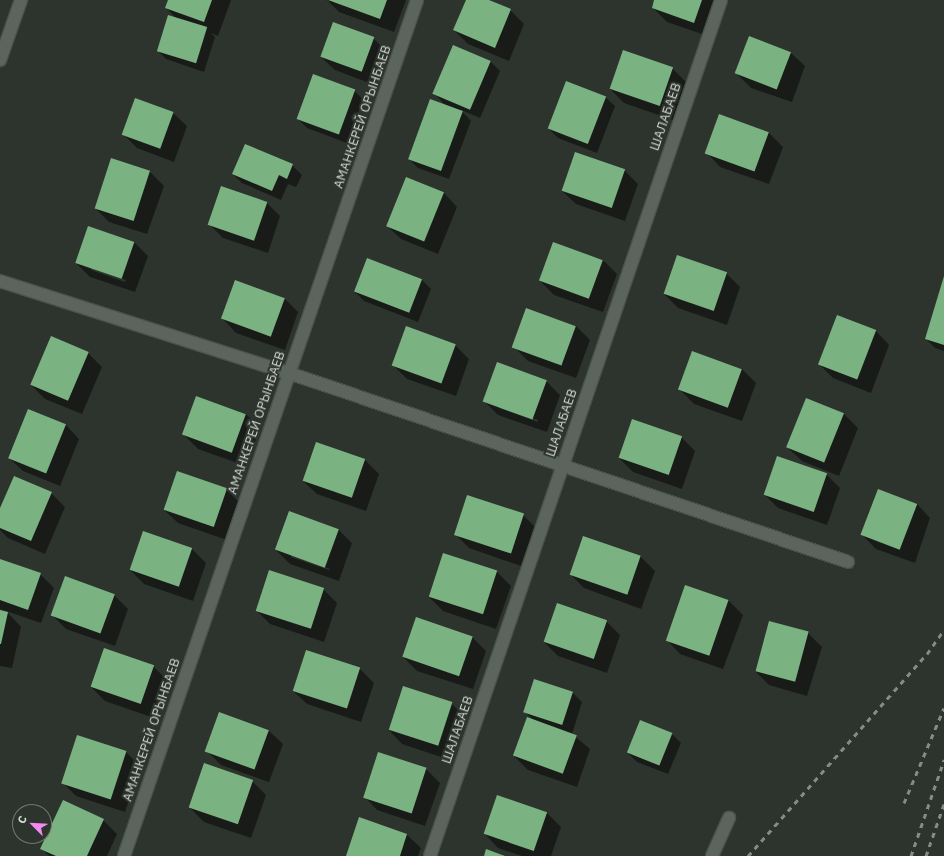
<!DOCTYPE html>
<meta charset="utf-8">
<style>
body{margin:0}
#map{position:relative;width:944px;height:856px;overflow:hidden;background:#2d342d;font-family:"IBM Plex Sans",sans-serif}
div>[style]{position:absolute}
.shadow>*{inset:0;background:#0007}
.building>*{inset:0;background:#7bb281;transform-origin:0 0}
.roads{filter:drop-shadow(1px 0 #4a514b) drop-shadow(-1px 0 #4a514b) drop-shadow(0 1px #4a514b) drop-shadow(0 -1px #4a514b)}
.minor>*{height:12px;margin:-6px;padding:0 6px;transform-origin:6px;border-radius:6px;background:#5c655d}
.rail>*{height:3px;margin-top:-1.5px;transform-origin:0;background:repeating-linear-gradient(90deg,#868b86 0 5px,transparent 0 10px)}
span{translate:-50% -50%;white-space:nowrap;text-align:center;line-height:1.15;-webkit-text-stroke:4px #2d342d;paint-order:stroke}
.street-label{font-size:13px;color:#d4d8d4}
.north{position:absolute;left:12px;top:804px;width:40px;height:40px;box-sizing:border-box;background:#2d342d;border:1px solid #707670;border-radius:50%;rotate:294deg;font-size:11px;font-weight:700;line-height:16px;text-align:center;color:#d4d8d4}
.north::after{content:'';display:block;margin:auto;width:14px;height:18px;background:#f38af2;clip-path:polygon(50% 0,100% 100%,50% 72%,0 100%)}
</style>
<div id="map">
<div class="shadow">
<i style="clip-path:polygon(169px 0,231px 0,218px 36px,211px 33px,215px 37px,204px 72px,166px 59px,157px 50px,177px 19px,166px 8px)"></i>
<i style="clip-path:polygon(327px 0,406px 0,394px 32px,339px 12px)"></i>
<i style="clip-path:polygon(467px 0,486px 0,510px 10px,524px 24px,509px 61px,468px 44px,454px 30px)"></i>
<i style="clip-path:polygon(656px 0,720px 0,708px 36px,667px 22px,653px 8px)"></i>
<i style="clip-path:polygon(373px 38px,387px 52px,375px 85px,335px 70px,321px 57px)"></i>
<i style="clip-path:polygon(750px 38px,791px 53px,805px 66px,792px 102px,751px 88px,737px 74px)"></i>
<i style="clip-path:polygon(490px 61px,500px 71px,480px 118px,461px 110px,471px 121px,449px 179px,418px 168px,409px 159px,445px 105px,434px 93px)"></i>
<i style="clip-path:polygon(672px 68px,686px 82px,673px 120px,624px 103px,610px 89px)"></i>
<i style="clip-path:polygon(354px 90px,363px 100px,347px 143px,307px 128px,298px 119px)"></i>
<i style="clip-path:polygon(605px 97px,615px 106px,597px 153px,558px 138px,549px 129px)"></i>
<i style="clip-path:polygon(173px 113px,187px 126px,174px 162px,137px 148px,123px 134px)"></i>
<i style="clip-path:polygon(720px 116px,769px 133px,783px 147px,769px 184px,720px 167px,707px 153px)"></i>
<i style="clip-path:polygon(112px 159px,150px 172px,164px 186px,147px 234px,109px 222px,95px 208px)"></i>
<i style="clip-path:polygon(292px 165px,302px 175px,296px 187px,288px 184px,281px 200px,242px 183px,233px 174px)"></i>
<i style="clip-path:polygon(624px 170px,638px 184px,625px 221px,576px 204px,562px 191px)"></i>
<i style="clip-path:polygon(444px 193px,457px 207px,438px 254px,401px 239px,387px 226px)"></i>
<i style="clip-path:polygon(266px 202px,280px 216px,268px 253px,223px 238px,209px 224px)"></i>
<i style="clip-path:polygon(evenodd,134px 242px,148px 256px,135px 292px,90px 277px,76px 263px,134px 242px,91px 268px,126px 280px,125px 282px,91px 270px,91px 268px)"></i>
<i style="clip-path:polygon(368px 259px,422px 280px,431px 289px,418px 322px,364px 301px,355px 292px)"></i>
<i style="clip-path:polygon(603px 260px,617px 274px,603px 312px,554px 295px,540px 281px)"></i>
<i style="clip-path:polygon(726px 273px,740px 287px,727px 325px,678px 308px,664px 294px)"></i>
<i style="clip-path:polygon(944px 278px,944px 351px,935px 348px,926px 339px)"></i>
<i style="clip-path:polygon(285px 299px,298px 312px,285px 350px,236px 333px,223px 319px)"></i>
<i style="clip-path:polygon(576px 326px,590px 340px,576px 378px,528px 361px,514px 347px)"></i>
<i style="clip-path:polygon(876px 331px,889px 345px,871px 393px,833px 378px,820px 365px)"></i>
<i style="clip-path:polygon(455px 345px,469px 359px,456px 396px,407px 379px,393px 365px)"></i>
<i style="clip-path:polygon(88px 353px,102px 367px,82px 414px,45px 399px,31px 385px)"></i>
<i style="clip-path:polygon(742px 369px,756px 383px,742px 421px,694px 404px,680px 390px)"></i>
<i style="clip-path:polygon(evenodd,546px 381px,560px 395px,547px 432px,498px 415px,484px 401px,546px 381px,499px 406px,538px 420px,538px 422px,499px 408px,499px 406px)"></i>
<i style="clip-path:polygon(807px 400px,844px 414px,858px 428px,839px 476px,802px 461px,788px 448px)"></i>
<i style="clip-path:polygon(246px 414px,260px 428px,246px 466px,198px 449px,184px 435px)"></i>
<i style="clip-path:polygon(66px 425px,79px 439px,60px 486px,23px 471px,9px 458px)"></i>
<i style="clip-path:polygon(681px 437px,695px 451px,682px 489px,633px 472px,619px 458px)"></i>
<i style="clip-path:polygon(316px 443px,365px 460px,379px 474px,366px 511px,317px 494px,303px 481px)"></i>
<i style="clip-path:polygon(826px 474px,840px 488px,827px 525px,778px 508px,765px 495px)"></i>
<i style="clip-path:polygon(226px 489px,240px 503px,227px 540px,178px 523px,164px 510px)"></i>
<i style="clip-path:polygon(51px 493px,65px 507px,45px 554px,8px 538px,0 530px,0 510px)"></i>
<i style="clip-path:polygon(917px 504px,930px 518px,915px 563px,876px 549px,862px 535px)"></i>
<i style="clip-path:polygon(523px 515px,537px 529px,524px 567px,469px 548px,455px 534px)"></i>
<i style="clip-path:polygon(evenodd,338px 529px,352px 543px,339px 581px,290px 564px,276px 550px,338px 529px,291px 555px,330px 569px,329px 570px,291px 557px,291px 555px)"></i>
<i style="clip-path:polygon(143px 532px,192px 549px,206px 563px,193px 601px,144px 584px,130px 570px)"></i>
<i style="clip-path:polygon(584px 537px,641px 557px,655px 571px,641px 609px,584px 588px,571px 575px)"></i>
<i style="clip-path:polygon(444px 554px,497px 572px,511px 586px,496px 629px,443px 611px,429px 597px)"></i>
<i style="clip-path:polygon(0 560px,40px 574px,54px 588px,41px 623px,0 609px)"></i>
<i style="clip-path:polygon(686px 586px,729px 601px,743px 615px,723px 669px,680px 654px,667px 640px)"></i>
<i style="clip-path:polygon(323px 589px,337px 603px,324px 642px,270px 624px,256px 610px)"></i>
<i style="clip-path:polygon(114px 595px,128px 609px,115px 646px,66px 629px,52px 615px)"></i>
<i style="clip-path:polygon(0 611px,8px 613px,21px 627px,12px 668px,0 666px)"></i>
<i style="clip-path:polygon(606px 621px,620px 635px,607px 673px,558px 656px,544px 642px)"></i>
<i style="clip-path:polygon(808px 633px,822px 647px,807px 696px,769px 685px,755px 671px)"></i>
<i style="clip-path:polygon(472px 637px,486px 651px,473px 689px,417px 671px,403px 657px)"></i>
<i style="clip-path:polygon(306px 651px,360px 669px,374px 683px,361px 722px,307px 704px,293px 691px)"></i>
<i style="clip-path:polygon(153px 666px,167px 680px,154px 718px,105px 701px,91px 687px)"></i>
<i style="clip-path:polygon(534px 681px,573px 693px,582px 702px,572px 734px,590px 749px,577px 787px,528px 770px,514px 756px,533px 720px,525px 712px)"></i>
<i style="clip-path:polygon(451px 703px,465px 717px,450px 760px,402px 744px,389px 730px)"></i>
<i style="clip-path:polygon(641px 722px,672px 734px,681px 743px,668px 774px,637px 762px,628px 753px)"></i>
<i style="clip-path:polygon(269px 731px,283px 744px,269px 782px,221px 765px,207px 751px)"></i>
<i style="clip-path:polygon(126px 752px,140px 766px,125px 812px,76px 796px,62px 782px)"></i>
<i style="clip-path:polygon(378px 753px,426px 769px,440px 783px,425px 826px,377px 810px,364px 796px)"></i>
<i style="clip-path:polygon(252px 781px,266px 795px,251px 838px,204px 822px,190px 808px)"></i>
<i style="clip-path:polygon(498px 796px,547px 813px,561px 827px,551px 856px,522px 856px,498px 848px,485px 834px)"></i>
<i style="clip-path:polygon(359px 819px,407px 835px,421px 848px,418px 856px,347px 856px)"></i>
<i style="clip-path:polygon(103px 820px,117px 834px,107px 856px,49px 856px,42px 849px)"></i>
</div>
<div class="building">
<i style="clip-path:polygon(168px 0,212px 0,204px 22px,165px 8px)"></i>
<i style="clip-path:polygon(328px 0,387px 0,380px 19px)"></i>
<i style="clip-path:polygon(466px 0,489px 0,511px 9px,495px 48px,453px 30px)"></i>
<i style="clip-path:polygon(654px 0,702px 0,694px 23px,652px 8px)"></i>
<i style="left:168px;top:15px;width:41px;height:38px;rotate:17deg"></i>
<i style="left:333px;top:22px;width:44px;height:37px;rotate:20deg"></i>
<i style="left:749px;top:36px;width:45px;height:40px;rotate:21deg"></i>
<i style="left:453px;top:45px;width:41px;height:53px;rotate:23deg"></i>
<i style="left:623px;top:50px;width:53px;height:41px;rotate:19deg"></i>
<i style="left:313px;top:74px;width:45px;height:48px;rotate:20deg"></i>
<i style="left:566px;top:81px;width:43px;height:51px;rotate:21deg"></i>
<i style="left:135px;top:98px;width:41px;height:39px;rotate:20deg"></i>
<i style="left:430px;top:99px;width:35px;height:64px;rotate:20deg"></i>
<i style="left:719px;top:114px;width:53px;height:42px;rotate:20deg"></i>
<i style="clip-path:polygon(245px 144px,293px 164px,287px 179px,279px 175px,272px 191px,232px 174px)"></i>
<i style="left:575px;top:152px;width:53px;height:41px;rotate:19deg"></i>
<i style="left:111px;top:158px;width:41px;height:53px;rotate:18deg"></i>
<i style="left:406px;top:177px;width:41px;height:53px;rotate:22deg"></i>
<i style="left:221px;top:186px;width:49px;height:41px;rotate:19deg"></i>
<i style="left:88px;top:226px;width:49px;height:39px;rotate:19deg"></i>
<i style="left:553px;top:242px;width:53px;height:41px;rotate:20deg"></i>
<i style="left:677px;top:255px;width:53px;height:41px;rotate:19deg"></i>
<i style="left:367px;top:258px;width:59px;height:36px;rotate:21deg"></i>
<i style="clip-path:polygon(944px 276px,944px 345px,925px 339px)"></i>
<i style="left:235px;top:280px;width:53px;height:41px;rotate:20deg"></i>
<i style="left:526px;top:308px;width:53px;height:42px;rotate:20deg"></i>
<i style="left:837px;top:315px;width:42px;height:53px;rotate:21deg"></i>
<i style="left:406px;top:326px;width:53px;height:42px;rotate:20deg"></i>
<i style="left:51px;top:336px;width:41px;height:53px;rotate:23deg"></i>
<i style="left:692px;top:351px;width:53px;height:41px;rotate:20deg"></i>
<i style="left:497px;top:362px;width:53px;height:42px;rotate:20deg"></i>
<i style="left:196px;top:396px;width:53px;height:41px;rotate:20deg"></i>
<i style="left:806px;top:398px;width:41px;height:53px;rotate:22deg"></i>
<i style="left:28px;top:409px;width:41px;height:53px;rotate:22deg"></i>
<i style="left:632px;top:419px;width:53px;height:41px;rotate:19deg"></i>
<i style="left:316px;top:442px;width:52px;height:41px;rotate:19deg"></i>
<i style="left:777px;top:456px;width:53px;height:41px;rotate:19deg"></i>
<i style="left:177px;top:471px;width:53px;height:41px;rotate:19deg"></i>
<i style="clip-path:polygon(14px 476px,52px 492px,31px 541px,0 528px,0 508px)"></i>
<i style="left:878px;top:489px;width:42px;height:49px;rotate:21deg"></i>
<i style="left:467px;top:495px;width:60px;height:42px;rotate:18deg"></i>
<i style="left:289px;top:511px;width:53px;height:41px;rotate:20deg"></i>
<i style="left:143px;top:531px;width:52px;height:41px;rotate:19deg"></i>
<i style="left:583px;top:536px;width:61px;height:41px;rotate:19deg"></i>
<i style="left:443px;top:553px;width:57px;height:46px;rotate:18deg"></i>
<i style="clip-path:polygon(0 559px,41px 573px,28px 610px,0 600px)"></i>
<i style="left:269px;top:570px;width:58px;height:43px;rotate:18deg"></i>
<i style="left:65px;top:576px;width:53px;height:42px;rotate:20deg"></i>
<i style="left:685px;top:585px;width:46px;height:59px;rotate:19deg"></i>
<i style="left:557px;top:603px;width:53px;height:41px;rotate:19deg"></i>
<i style="clip-path:polygon(0 610px,8px 612px,1px 644px,0 644px)"></i>
<i style="left:416px;top:617px;width:60px;height:42px;rotate:19deg"></i>
<i style="left:769px;top:621px;width:41px;height:52px;rotate:15deg"></i>
<i style="left:104px;top:648px;width:53px;height:41px;rotate:19deg"></i>
<i style="left:306px;top:650px;width:57px;height:43px;rotate:18deg"></i>
<i style="left:534px;top:679px;width:41px;height:35px;rotate:18deg"></i>
<i style="left:403px;top:686px;width:52px;height:46px;rotate:18deg"></i>
<i style="left:219px;top:712px;width:53px;height:42px;rotate:20deg"></i>
<i style="left:527px;top:717px;width:53px;height:41px;rotate:20deg"></i>
<i style="left:640px;top:720px;width:35px;height:35px;rotate:22deg"></i>
<i style="left:77px;top:735px;width:52px;height:51px;rotate:18deg"></i>
<i style="left:378px;top:752px;width:51px;height:48px;rotate:18deg"></i>
<i style="left:204px;top:763px;width:52px;height:47px;rotate:19deg"></i>
<i style="left:497px;top:795px;width:53px;height:41px;rotate:19deg"></i>
<i style="clip-path:polygon(63px 800px,104px 819px,87px 856px,56px 856px,40px 849px)"></i>
<i style="clip-path:polygon(359px 817px,407px 834px,400px 856px,346px 856px)"></i>
<i style="clip-path:polygon(486px 849px,505px 856px,484px 856px)"></i>
</div>
<div class="roads">
<div class="minor">
<i style="left:0;top:60px;width:64px;rotate:-70.7deg"></i>
<i style="left:0;top:281px;width:303px;rotate:17.7deg"></i>
<i style="left:289px;top:373px;width:590px;rotate:18.68deg"></i>
<i style="left:124px;top:856px;width:905px;rotate:-71.1deg"></i>
<i style="left:430px;top:856px;width:904px;rotate:-71.22deg"></i>
<i style="left:712px;top:856px;width:42px;rotate:-65.9deg"></i>
</div>
</div>
<div class="rail">
<i style="left:904px;top:803px;width:103px;rotate:-67.2deg"></i>
<i style="left:748px;top:856px;width:270px;rotate:-48.5deg"></i>
<i style="left:927px;top:654px;width:29px;rotate:-55deg"></i>
<i style="left:911px;top:856px;width:102px;rotate:-71deg"></i>
<i style="left:926px;top:856px;width:55px;rotate:-70.9deg"></i>
</div>
<div class="street-label">
<span style="left:363px;top:117px;rotate:-71deg">АМАНКЕРЕЙ ОРЫНБАЕВ</span>
<span style="left:666px;top:117px;rotate:-71deg">ШАЛАБАЕВ</span>
<span style="left:257px;top:423px;rotate:-71deg">АМАНКЕРЕЙ ОРЫНБАЕВ</span>
<span style="left:562px;top:423px;rotate:-71deg">ШАЛАБАЕВ</span>
<span style="left:152px;top:730px;rotate:-71deg">АМАНКЕРЕЙ ОРЫНБАЕВ</span>
<span style="left:458px;top:730px;rotate:-71deg">ШАЛАБАЕВ</span>
</div>
<div class="north">С</div>
</div>
